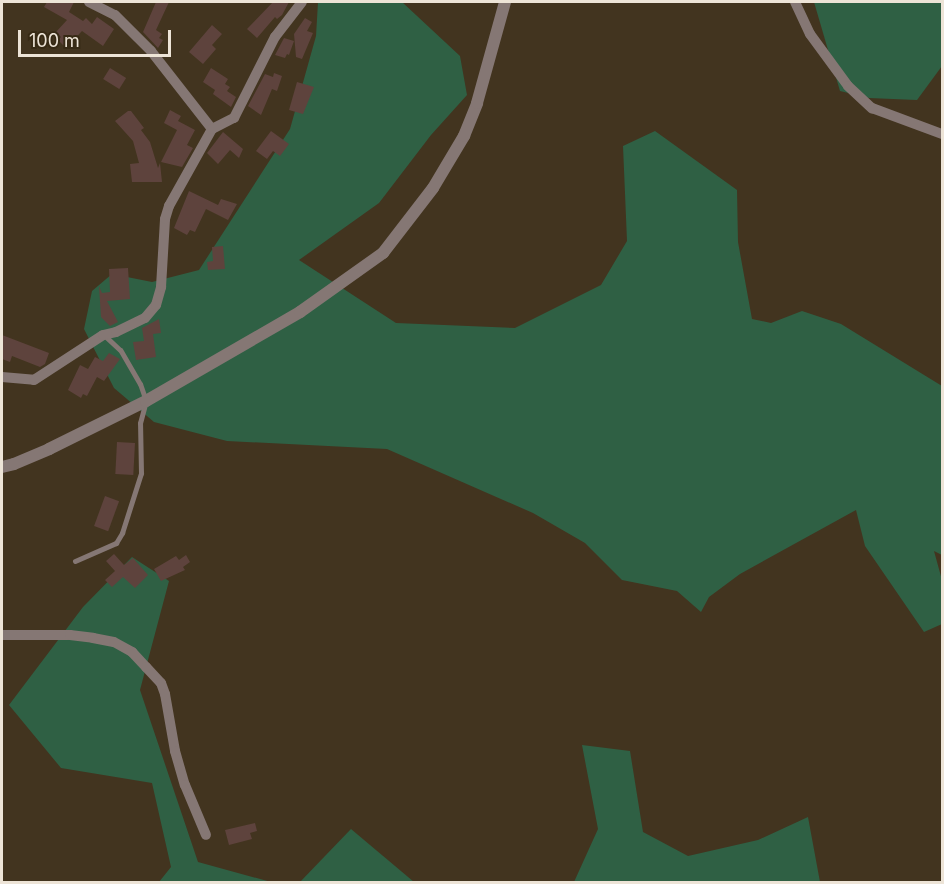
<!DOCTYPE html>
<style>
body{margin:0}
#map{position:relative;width:944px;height:884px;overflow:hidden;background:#42341f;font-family:Inter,sans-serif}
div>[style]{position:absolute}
.green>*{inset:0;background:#2f6044}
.building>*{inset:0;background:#5e433d;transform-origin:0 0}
.service>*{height:5px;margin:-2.5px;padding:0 2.5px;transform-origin:2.5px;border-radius:2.5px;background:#857774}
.minor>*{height:10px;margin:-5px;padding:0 5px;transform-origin:5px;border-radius:5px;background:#857774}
.tertiary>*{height:12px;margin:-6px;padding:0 6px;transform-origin:6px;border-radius:6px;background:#857774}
span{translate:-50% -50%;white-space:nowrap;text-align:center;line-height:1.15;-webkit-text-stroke:6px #372a15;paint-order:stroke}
.frame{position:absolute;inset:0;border:3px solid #ede4d7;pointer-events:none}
.scale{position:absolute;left:18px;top:30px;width:153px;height:27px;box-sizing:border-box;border:3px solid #ede4d7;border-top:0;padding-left:8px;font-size:18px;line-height:21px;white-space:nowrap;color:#ede4d7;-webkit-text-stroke:4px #372a15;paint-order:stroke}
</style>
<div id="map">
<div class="green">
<i style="clip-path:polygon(318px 2px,402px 2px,460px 56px,467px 95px,431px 135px,379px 203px,299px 260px,396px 323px,515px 328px,601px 285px,627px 241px,623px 146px,655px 131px,737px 190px,738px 242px,752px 319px,771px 323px,802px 311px,841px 324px,942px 386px,942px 555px,934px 551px,942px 580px,942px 624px,924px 632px,865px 546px,856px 510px,740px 574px,709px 597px,701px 612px,677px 591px,622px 580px,585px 543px,533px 513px,387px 449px,227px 441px,154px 422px,114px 388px,84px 329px,92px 291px,112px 274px,152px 282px,199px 270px,290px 129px,316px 36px)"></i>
<i style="clip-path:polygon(814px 2px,942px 2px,942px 66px,917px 100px,869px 98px,840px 91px)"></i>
<i style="clip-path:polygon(132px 557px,169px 581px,140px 690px,198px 862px,271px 882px,159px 882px,171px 867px,152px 783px,61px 768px,9px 705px,83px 607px)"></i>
<i style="clip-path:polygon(582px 745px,630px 751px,643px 832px,688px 856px,758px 840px,808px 817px,820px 882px,574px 882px,598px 829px)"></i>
<i style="clip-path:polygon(351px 829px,414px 882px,300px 882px)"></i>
</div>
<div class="building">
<i style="clip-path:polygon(47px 2px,74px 2px,69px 12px,83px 21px,86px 18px,92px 24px,97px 17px,114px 29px,103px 46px,82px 31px,66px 48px,58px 40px,61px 37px,56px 32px,67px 20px,44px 7px)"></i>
<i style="clip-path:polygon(156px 2px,169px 2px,156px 30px,162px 34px,159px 38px,163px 40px,158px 48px,143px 32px)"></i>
<i style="clip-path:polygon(273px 2px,289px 2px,282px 15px,277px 19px,275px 17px,257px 38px,247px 29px)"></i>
<i style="clip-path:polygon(305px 18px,312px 22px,307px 31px,313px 33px,302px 59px,296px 57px,294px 34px)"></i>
<i style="clip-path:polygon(212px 25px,222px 34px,212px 45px,216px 49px,203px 64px,189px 52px)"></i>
<i style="clip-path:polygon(284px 38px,294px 41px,289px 55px,287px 54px,285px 58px,275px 55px)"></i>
<i style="left:110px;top:68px;width:19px;height:13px;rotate:32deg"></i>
<i style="clip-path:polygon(211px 68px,228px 79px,225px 84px,230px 87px,227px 91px,236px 97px,231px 107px,213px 94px,215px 90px,203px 82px)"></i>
<i style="clip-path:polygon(274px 73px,282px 76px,277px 91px,272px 89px,261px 115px,248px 106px,265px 74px,273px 77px)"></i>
<i style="clip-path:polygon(297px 82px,314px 87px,303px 114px,289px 110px)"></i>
<i style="clip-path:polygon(170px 110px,181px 116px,178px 121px,195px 130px,187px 145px,193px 148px,182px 167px,161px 162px,177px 130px,164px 123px)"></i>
<i style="clip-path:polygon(128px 111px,131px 111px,144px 128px,141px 130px,150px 142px,158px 168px,160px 163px,162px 182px,132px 182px,130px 164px,139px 163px,133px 141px,115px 121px)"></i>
<i style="clip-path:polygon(271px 131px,289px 144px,280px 156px,273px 151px,267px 159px,256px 151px)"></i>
<i style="clip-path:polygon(223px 132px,243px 149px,239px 158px,230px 150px,218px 164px,207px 153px)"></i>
<i style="clip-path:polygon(189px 191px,218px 205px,221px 199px,237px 204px,228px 220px,206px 209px,195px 232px,190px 230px,187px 235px,174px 228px)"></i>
<i style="clip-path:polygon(223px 246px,225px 269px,208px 270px,207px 262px,213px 261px,212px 247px)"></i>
<i style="clip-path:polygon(128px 268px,130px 299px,107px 301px,118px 322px,110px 326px,101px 317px,99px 286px,102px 293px,110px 292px,109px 269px)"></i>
<i style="clip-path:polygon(159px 319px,161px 333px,153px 334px,156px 357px,136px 360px,133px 342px,144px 341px,142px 328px)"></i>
<i style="clip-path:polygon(2px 335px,49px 353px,45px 364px,40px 367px,12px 356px,10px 362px,2px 359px)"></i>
<i style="clip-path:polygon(109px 353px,120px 359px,104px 381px,97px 377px,87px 396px,83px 394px,81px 398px,68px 390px,80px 365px,88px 369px,95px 357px,103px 361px)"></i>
<i style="left:117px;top:442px;width:18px;height:32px;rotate:3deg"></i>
<i style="left:105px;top:496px;width:15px;height:32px;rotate:20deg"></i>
<i style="clip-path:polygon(114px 554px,124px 565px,133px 558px,148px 575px,135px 588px,123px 577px,112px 587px,105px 580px,115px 571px,106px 561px)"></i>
<i style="clip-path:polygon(186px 555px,190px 562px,183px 567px,185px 570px,161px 581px,154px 569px,176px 556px,179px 560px)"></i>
<i style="clip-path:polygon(255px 823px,257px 831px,250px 833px,252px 839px,229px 845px,225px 830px)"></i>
</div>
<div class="service">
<i style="left:75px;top:561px;width:45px;rotate:-23.7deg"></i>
<i style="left:116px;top:543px;width:12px;rotate:-59deg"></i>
<i style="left:122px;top:533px;width:63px;rotate:-72.4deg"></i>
<i style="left:141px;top:473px;width:50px;rotate:-91.1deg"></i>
<i style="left:140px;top:423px;width:23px;rotate:-75deg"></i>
<i style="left:146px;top:401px;width:18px;rotate:-109deg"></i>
<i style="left:140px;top:384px;width:39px;rotate:-120deg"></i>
<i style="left:120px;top:350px;width:21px;rotate:-137deg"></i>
</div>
<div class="minor">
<i style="left:89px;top:2px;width:29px;rotate:27deg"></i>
<i style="left:115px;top:15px;width:51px;rotate:45deg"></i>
<i style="left:151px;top:51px;width:99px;rotate:52deg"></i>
<i style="left:795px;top:2px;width:35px;rotate:65deg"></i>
<i style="left:810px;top:34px;width:64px;rotate:53.8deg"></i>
<i style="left:848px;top:86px;width:33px;rotate:43deg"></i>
<i style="left:872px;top:108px;width:75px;rotate:20.4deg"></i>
<i style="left:2px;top:377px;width:32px;rotate:5deg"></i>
<i style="left:34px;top:380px;width:82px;rotate:-33.1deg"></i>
<i style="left:103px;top:335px;width:13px;rotate:-13deg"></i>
<i style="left:116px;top:332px;width:32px;rotate:-26deg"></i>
<i style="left:145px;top:318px;width:17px;rotate:-50deg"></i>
<i style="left:156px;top:305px;width:19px;rotate:-74deg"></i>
<i style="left:161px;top:287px;width:68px;rotate:-86.6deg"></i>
<i style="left:165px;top:219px;width:14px;rotate:-73deg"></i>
<i style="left:169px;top:206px;width:88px;rotate:-60.8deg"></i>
<i style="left:212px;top:129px;width:25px;rotate:-27deg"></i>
<i style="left:234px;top:118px;width:91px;rotate:-63.2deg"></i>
<i style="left:275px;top:37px;width:44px;rotate:-52.4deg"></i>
<i style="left:2px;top:635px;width:68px"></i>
<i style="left:70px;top:635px;width:23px;rotate:7deg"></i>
<i style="left:93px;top:638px;width:21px;rotate:11deg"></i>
<i style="left:114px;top:642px;width:21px;rotate:29deg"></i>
<i style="left:132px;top:652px;width:21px;rotate:47deg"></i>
<i style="left:146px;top:667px;width:22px;rotate:47deg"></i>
<i style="left:161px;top:683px;width:12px;rotate:70deg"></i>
<i style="left:165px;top:694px;width:58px;rotate:80deg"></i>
<i style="left:175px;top:751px;width:35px;rotate:74deg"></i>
<i style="left:185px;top:785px;width:54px;rotate:67.2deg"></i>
</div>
<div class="tertiary">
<i style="left:2px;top:467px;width:12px;rotate:-14deg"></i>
<i style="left:14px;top:464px;width:38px;rotate:-23deg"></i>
<i style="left:49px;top:449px;width:108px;rotate:-26.3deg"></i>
<i style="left:146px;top:401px;width:178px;rotate:-30deg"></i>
<i style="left:300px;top:312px;width:102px;rotate:-35.4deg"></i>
<i style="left:383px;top:253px;width:82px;rotate:-52.4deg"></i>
<i style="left:433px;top:188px;width:61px;rotate:-59.2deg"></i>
<i style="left:464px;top:136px;width:35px;rotate:-68deg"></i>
<i style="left:477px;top:103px;width:105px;rotate:-74.5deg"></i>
</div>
<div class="frame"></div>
<div class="scale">100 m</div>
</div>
